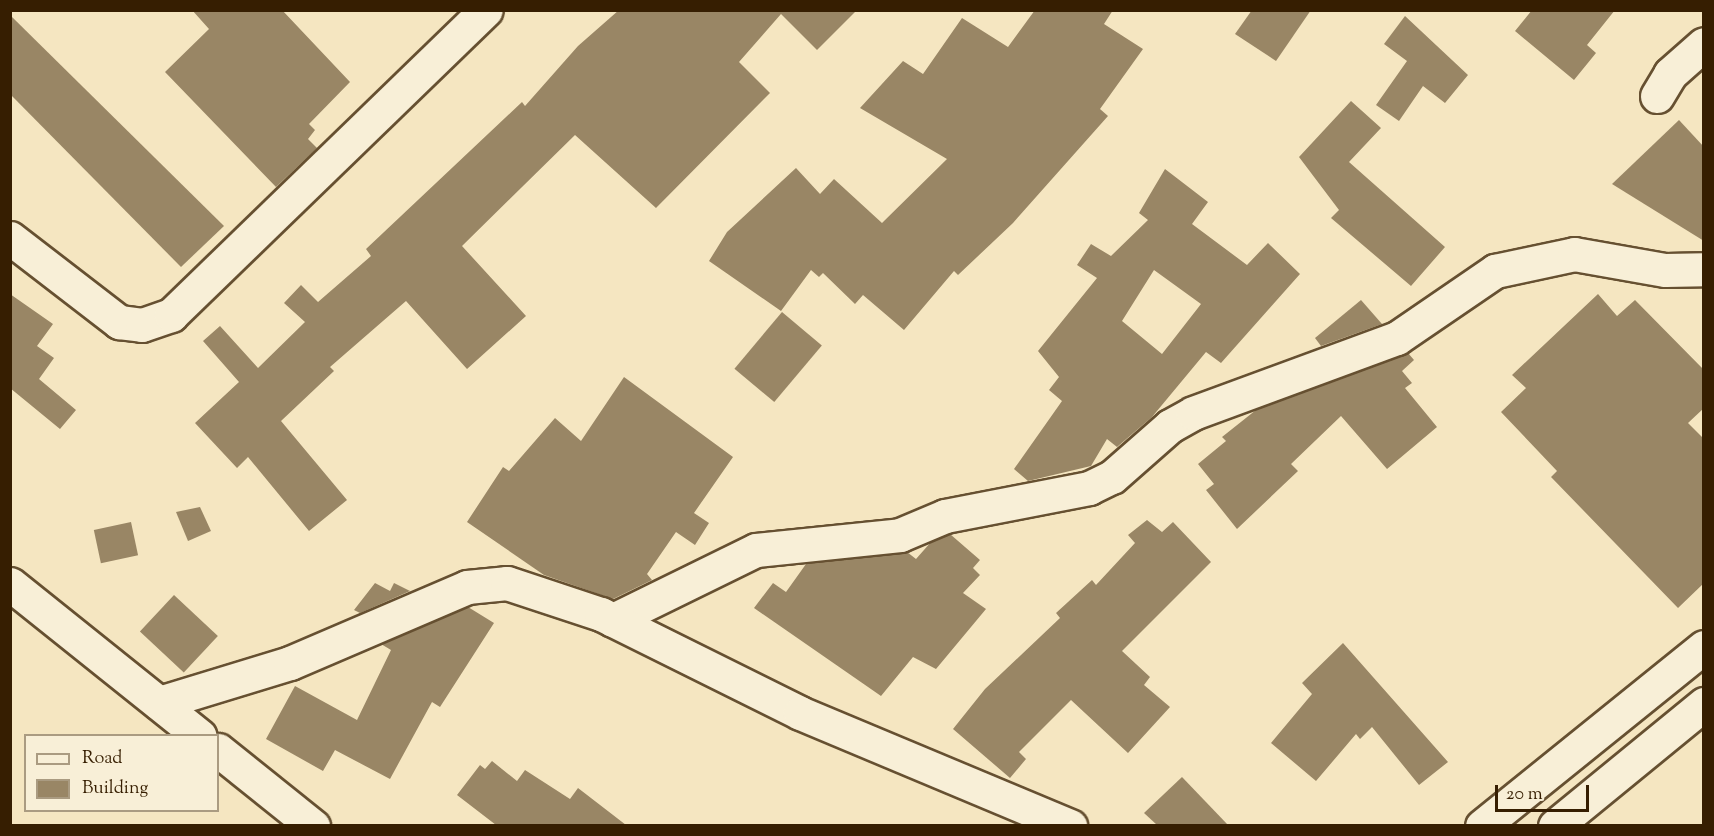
<!DOCTYPE html>
<style>
body{margin:0}
#map{position:relative;width:1714px;height:836px;overflow:hidden;background:#f5e6c1;font-family:"Sorts Mill Goudy",serif}
div>[style]{position:absolute}
.building>*{inset:0;background:#998665;transform-origin:0 0}
.roads{filter:drop-shadow(2px 0 #665031) drop-shadow(-2px 0 #665031) drop-shadow(0 2px #665031) drop-shadow(0 -2px #665031)}
.minor>*{height:33px;margin:-16.5px;padding:0 16.5px;transform-origin:16.5px;border-radius:16.5px;background:#f8efd7}
span{translate:-50% -50%;white-space:nowrap;text-align:center;line-height:1.15;-webkit-text-stroke:4.5px #f8efd7;paint-order:stroke}
.frame{position:absolute;inset:0;border:12px solid #361e01;pointer-events:none}
.legend{position:absolute;left:24px;top:734px;width:195px;height:78px;box-sizing:border-box;background:#f8efd7;border:2px solid #aa9b81;margin:0;padding:8px 10px;list-style:none;font-size:18px;color:#361e01}
.legend li{display:flex;align-items:center;gap:12px;height:30px}
.legend b{width:30px;border:2px solid #aa9b81}
.scale{position:absolute;left:1495px;top:785px;width:94px;height:27px;box-sizing:border-box;border:3px solid #361e01;border-top:0;padding-left:8px;font-size:18px;line-height:21px;white-space:nowrap;color:#361e01;-webkit-text-stroke:4px #f8efd7;paint-order:stroke}
</style>
<div id="map">
<div class="building">
<i style="clip-path:polygon(192px 10px,282px 10px,350px 82px,309px 124px,315px 130px,308px 139px,317px 148px,276px 187px,165px 72px,209px 29px)"></i>
<i style="clip-path:polygon(619px 10px,857px 10px,817px 50px,781px 14px,739px 62px,770px 93px,656px 208px,575px 135px,462px 246px,526px 316px,467px 369px,406px 301px,330px 367px,334px 371px,281px 421px,347px 500px,309px 531px,248px 457px,237px 468px,195px 423px,239px 382px,203px 341px,220px 326px,258px 368px,305px 322px,284px 303px,301px 285px,318px 302px,371px 256px,366px 249px,522px 102px,525px 106px,578px 46px)"></i>
<i style="clip-path:polygon(1035px 10px,1113px 10px,1104px 24px,1143px 49px,1100px 109px,1108px 116px,1013px 223px,958px 275px,954px 271px,904px 330px,863px 295px,855px 304px,823px 273px,819px 277px,811px 270px,781px 311px,709px 261px,727px 232px,796px 168px,820px 194px,834px 179px,882px 223px,947px 159px,860px 108px,903px 61px,923px 74px,962px 18px,1008px 47px)"></i>
<i style="clip-path:polygon(1252px 10px,1311px 10px,1276px 61px,1235px 34px)"></i>
<i style="clip-path:polygon(1532px 10px,1615px 10px,1587px 45px,1596px 53px,1574px 80px,1515px 31px)"></i>
<i style="clip-path:polygon(10px 15px,224px 226px,181px 267px,10px 94px)"></i>
<i style="clip-path:polygon(1405px 16px,1468px 75px,1445px 103px,1423px 86px,1399px 121px,1376px 105px,1407px 61px,1384px 44px)"></i>
<i style="clip-path:polygon(1351px 101px,1381px 128px,1349px 162px,1445px 247px,1411px 286px,1331px 218px,1339px 210px,1299px 157px)"></i>
<i style="clip-path:polygon(1679px 120px,1704px 147px,1704px 241px,1612px 184px)"></i>
<i style="clip-path:polygon(evenodd,1165px 169px,1208px 202px,1192px 224px,1247px 265px,1268px 243px,1300px 274px,1221px 363px,1206px 352px,1152px 417px,1117px 447px,1107px 439px,1091px 466px,1028px 481px,1014px 469px,1062px 401px,1049px 390px,1059px 377px,1038px 351px,1097px 278px,1077px 265px,1091px 244px,1111px 256px,1148px 220px,1139px 213px,1165px 169px,1154px 270px,1201px 304px,1162px 354px,1122px 321px,1154px 270px)"></i>
<i style="clip-path:polygon(10px 294px,53px 324px,37px 346px,54px 358px,39px 379px,76px 410px,60px 429px,10px 388px)"></i>
<i style="clip-path:polygon(1598px 294px,1617px 316px,1635px 300px,1704px 370px,1704px 408px,1688px 423px,1704px 439px,1704px 583px,1678px 608px,1551px 477px,1557px 471px,1501px 412px,1526px 388px,1512px 375px)"></i>
<i style="clip-path:polygon(1361px 300px,1382px 324px,1321px 346px,1315px 338px)"></i>
<i style="left:782px;top:312px;width:52px;height:74px;rotate:40deg"></i>
<i style="clip-path:polygon(1408px 353px,1414px 360px,1402px 371px,1412px 383px,1405px 388px,1437px 427px,1387px 469px,1341px 416px,1291px 464px,1298px 471px,1237px 529px,1206px 490px,1214px 484px,1198px 464px,1226px 441px,1222px 437px,1256px 410px)"></i>
<i style="clip-path:polygon(624px 377px,733px 457px,694px 513px,709px 523px,695px 545px,676px 532px,647px 574px,652px 580px,613px 599px,544px 575px,467px 522px,503px 467px,509px 471px,555px 418px,581px 441px)"></i>
<i style="clip-path:polygon(200px 507px,211px 531px,188px 541px,176px 512px)"></i>
<i style="clip-path:polygon(1147px 520px,1162px 532px,1173px 522px,1211px 562px,1122px 651px,1150px 677px,1144px 685px,1170px 707px,1128px 753px,1071px 700px,1019px 752px,1026px 759px,1010px 778px,953px 729px,985px 689px,1060px 618px,1056px 613px,1092px 580px,1096px 585px,1135px 543px,1128px 535px)"></i>
<i style="left:131px;top:522px;width:34px;height:38px;rotate:78deg"></i>
<i style="clip-path:polygon(950px 534px,980px 560px,973px 568px,980px 575px,963px 593px,986px 609px,936px 669px,913px 657px,881px 696px,754px 608px,773px 583px,786px 592px,806px 564px,907px 552px,916px 559px,931px 542px)"></i>
<i style="clip-path:polygon(375px 583px,390px 591px,394px 583px,410px 591px,360px 613px,354px 610px)"></i>
<i style="left:174px;top:595px;width:60px;height:50px;rotate:43deg"></i>
<i style="clip-path:polygon(468px 607px,494px 623px,440px 707px,432px 702px,390px 779px,335px 750px,323px 771px,266px 739px,295px 686px,357px 720px,391px 650px,381px 644px)"></i>
<i style="clip-path:polygon(1343px 643px,1448px 762px,1419px 785px,1372px 727px,1360px 739px,1356px 734px,1316px 781px,1271px 743px,1312px 694px,1302px 683px)"></i>
<i style="clip-path:polygon(492px 761px,517px 781px,525px 770px,570px 799px,578px 788px,626px 825px,496px 825px,457px 795px,480px 765px,485px 769px)"></i>
<i style="clip-path:polygon(1182px 777px,1228px 825px,1157px 825px,1144px 813px)"></i>
</div>
<div class="roads">
<div class="minor">
<i style="left:1657px;top:96px;width:26px;rotate:-59deg"></i>
<i style="left:1670px;top:74px;width:45px;rotate:-41.4deg"></i>
<i style="left:10px;top:238px;width:138px;rotate:37.6deg"></i>
<i style="left:119px;top:322px;width:23px;rotate:7deg"></i>
<i style="left:142px;top:325px;width:31px;rotate:-19deg"></i>
<i style="left:171px;top:315px;width:438px;rotate:-44.1deg"></i>
<i style="left:10px;top:584px;width:243px;rotate:38.7deg"></i>
<i style="left:613px;top:620px;width:159px;rotate:-26.1deg"></i>
<i style="left:756px;top:550px;width:145px;rotate:-5.9deg"></i>
<i style="left:900px;top:535px;width:49px;rotate:-22.9deg"></i>
<i style="left:945px;top:516px;width:147px;rotate:-11deg"></i>
<i style="left:1089px;top:488px;width:25px;rotate:-26deg"></i>
<i style="left:1112px;top:477px;width:77px;rotate:-41.3deg"></i>
<i style="left:1170px;top:426px;width:26px;rotate:-29deg"></i>
<i style="left:1193px;top:413px;width:217px;rotate:-20.2deg"></i>
<i style="left:1397px;top:338px;width:119px;rotate:-34.4deg"></i>
<i style="left:1495px;top:271px;width:81px;rotate:-12.1deg"></i>
<i style="left:1574px;top:254px;width:92px;rotate:10deg"></i>
<i style="left:1665px;top:270px;width:39px;rotate:-1deg"></i>
<i style="left:159px;top:703px;width:137px;rotate:-17deg"></i>
<i style="left:290px;top:663px;width:193px;rotate:-23.2deg"></i>
<i style="left:467px;top:587px;width:40px;rotate:-5.7deg"></i>
<i style="left:507px;top:583px;width:99px;rotate:18.3deg"></i>
<i style="left:601px;top:614px;width:222px;rotate:26.4deg"></i>
<i style="left:800px;top:713px;width:293px;rotate:22.7deg"></i>
<i style="left:218px;top:750px;width:122px;rotate:38.7deg"></i>
<i style="left:1482px;top:826px;width:285px;rotate:-38.9deg"></i>
<i style="left:1555px;top:826px;width:193px;rotate:-39.3deg"></i>
</div>
</div>
<div class="frame"></div>
<ul class="legend">
<li><b style="height:8px;background:#f8efd7"></b>Road</li>
<li><b style="height:16px;background:#998665"></b>Building</li>
</ul>
<div class="scale">20 m</div>
</div>
